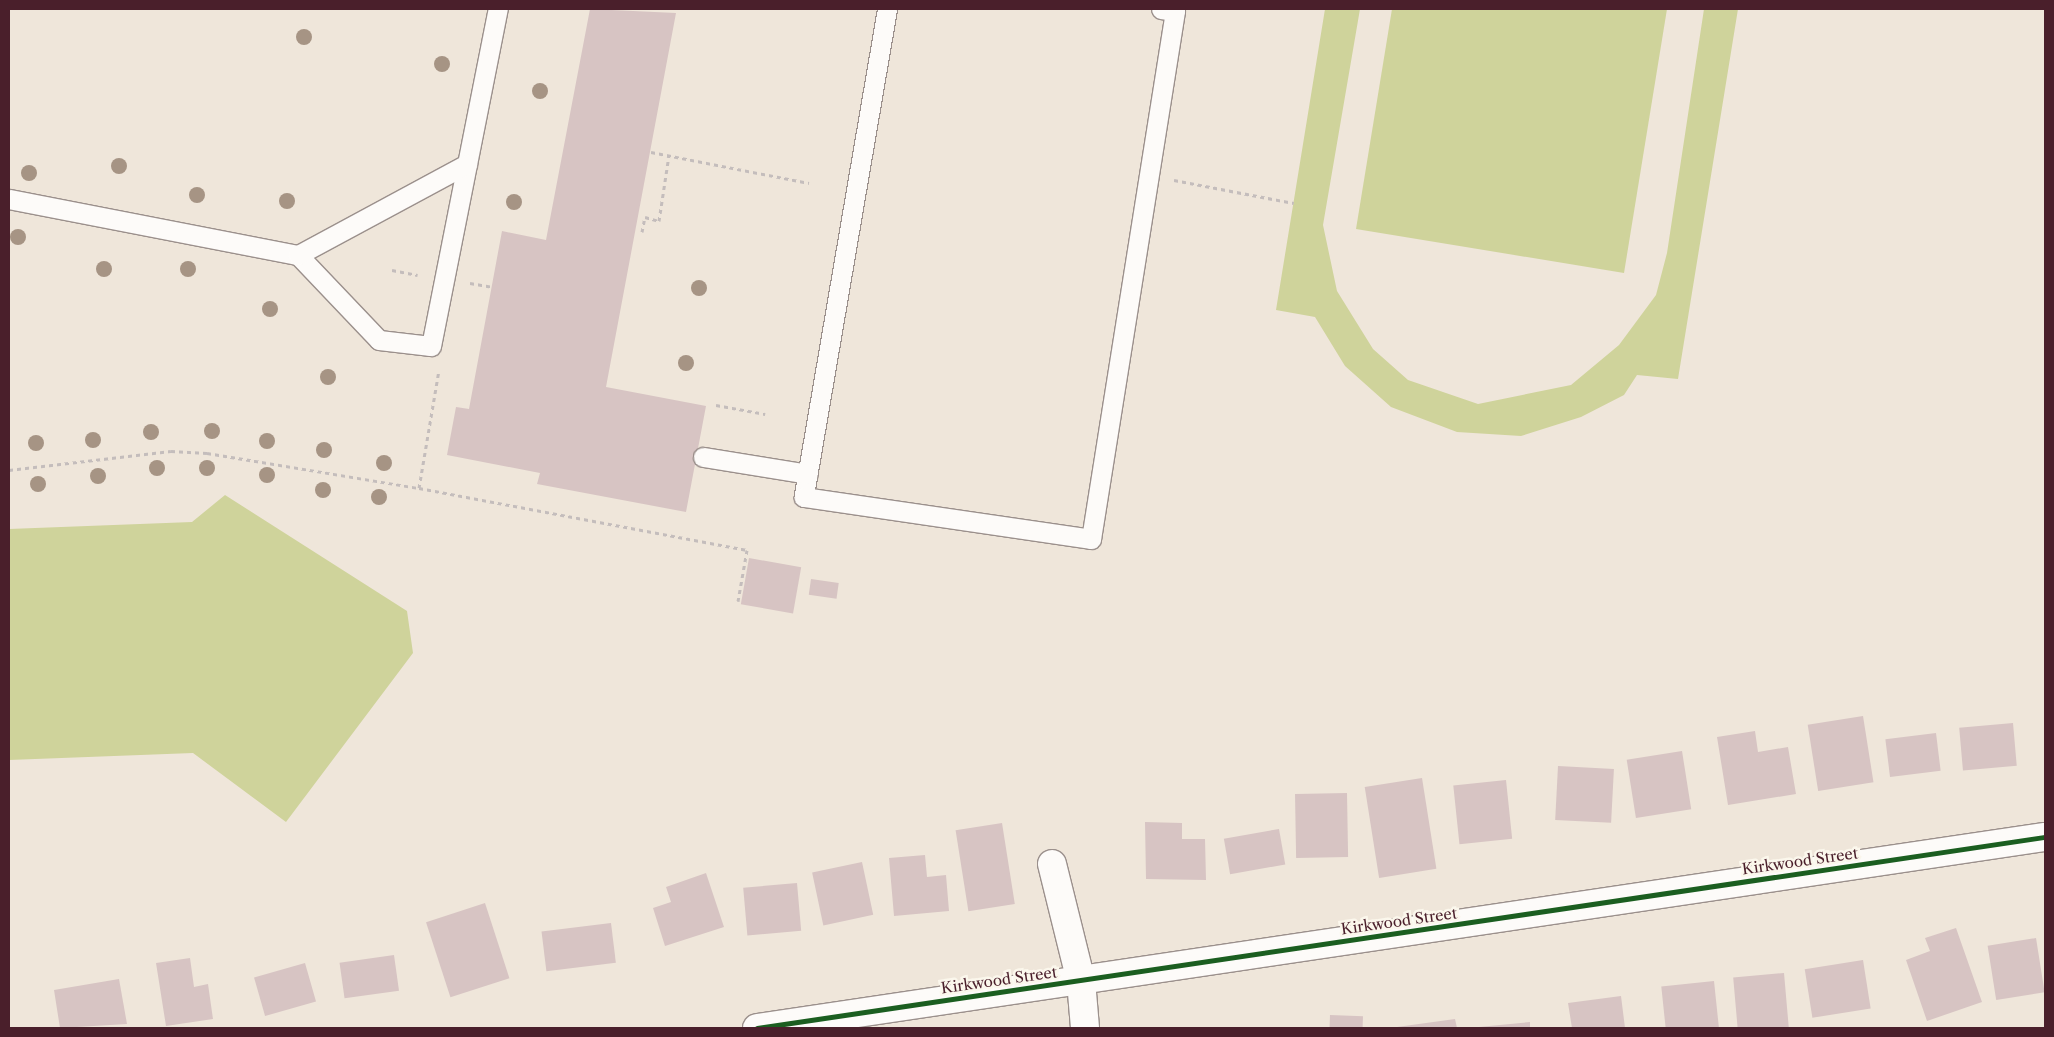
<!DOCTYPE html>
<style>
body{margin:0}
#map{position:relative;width:2054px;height:1037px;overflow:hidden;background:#efe6da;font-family:"Libre Caslon Text",serif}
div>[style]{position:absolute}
.green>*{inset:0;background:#cfd39b}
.building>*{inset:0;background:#d7c4c3;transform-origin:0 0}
.path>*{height:3px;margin-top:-1.5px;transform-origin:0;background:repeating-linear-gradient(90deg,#c4bdbc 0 4px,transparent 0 8px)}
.roads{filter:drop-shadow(1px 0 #9b908c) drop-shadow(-1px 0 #9b908c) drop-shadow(0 1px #9b908c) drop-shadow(0 -1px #9b908c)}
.service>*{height:19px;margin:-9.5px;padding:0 9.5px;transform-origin:9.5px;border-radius:9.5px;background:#fdfbf9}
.minor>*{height:28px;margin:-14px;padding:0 14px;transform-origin:14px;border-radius:14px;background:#fdfbf9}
.cycleway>*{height:5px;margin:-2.5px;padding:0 2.5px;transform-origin:2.5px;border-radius:2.5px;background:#1b5e20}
.trees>*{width:16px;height:16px;margin:-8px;border-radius:50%;background:#a69484}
span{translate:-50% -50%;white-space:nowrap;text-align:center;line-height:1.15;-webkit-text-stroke:5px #fbf7ec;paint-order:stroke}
.street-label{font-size:15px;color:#4a1f2b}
.frame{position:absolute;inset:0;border:10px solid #4a1f2b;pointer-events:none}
</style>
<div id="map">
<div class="green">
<i style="clip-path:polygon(1325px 9px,1360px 9px,1323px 225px,1337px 291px,1373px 349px,1408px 380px,1478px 404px,1571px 385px,1619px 345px,1656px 295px,1667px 253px,1704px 9px,1738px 9px,1678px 379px,1637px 375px,1624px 395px,1581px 417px,1521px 436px,1457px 432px,1391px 407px,1345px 366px,1315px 317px,1276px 310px)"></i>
<i style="clip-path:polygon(1392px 9px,1667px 9px,1624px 273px,1356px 229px)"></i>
<i style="clip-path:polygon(225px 495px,407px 611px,413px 653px,286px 822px,193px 753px,9px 760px,9px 529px,192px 522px)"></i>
</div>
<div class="building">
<i style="clip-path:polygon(590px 9px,676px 13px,606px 387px,706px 406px,686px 512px,537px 484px,540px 473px,447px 455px,456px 407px,469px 409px,502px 231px,546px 240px)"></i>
<i style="left:749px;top:558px;width:53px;height:47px;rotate:10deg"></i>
<i style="left:811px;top:579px;width:28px;height:16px;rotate:8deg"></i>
<i style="left:1863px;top:716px;width:67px;height:56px;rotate:81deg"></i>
<i style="left:2013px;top:723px;width:43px;height:54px;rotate:85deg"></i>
<i style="clip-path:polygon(1755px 731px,1758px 752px,1788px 747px,1796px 794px,1728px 805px,1717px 737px)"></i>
<i style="left:1936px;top:733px;width:38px;height:51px;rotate:83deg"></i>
<i style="left:1682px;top:751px;width:59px;height:56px;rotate:81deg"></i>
<i style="left:1558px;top:766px;width:56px;height:54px;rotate:3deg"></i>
<i style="left:1422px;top:778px;width:92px;height:58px;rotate:81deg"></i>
<i style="left:1506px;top:780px;width:59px;height:53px;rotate:84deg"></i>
<i style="left:1347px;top:793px;width:64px;height:52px;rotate:89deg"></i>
<i style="clip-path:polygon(1145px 822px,1182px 823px,1182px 839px,1205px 839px,1206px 880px,1146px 879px)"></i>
<i style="left:1002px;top:823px;width:82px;height:47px;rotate:81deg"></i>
<i style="left:1279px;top:829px;width:36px;height:56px;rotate:80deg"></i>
<i style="clip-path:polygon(925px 855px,927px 877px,946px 875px,949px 911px,894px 916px,889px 858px)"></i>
<i style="left:862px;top:862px;width:54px;height:51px;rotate:78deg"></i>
<i style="clip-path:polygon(706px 873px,724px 927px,665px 946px,653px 908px,671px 902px,666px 887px)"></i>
<i style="left:797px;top:883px;width:48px;height:54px;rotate:85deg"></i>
<i style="left:485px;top:903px;width:79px;height:62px;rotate:72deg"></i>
<i style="left:611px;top:923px;width:40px;height:70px;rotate:83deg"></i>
<i style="clip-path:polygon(1956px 928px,1982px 1002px,1927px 1021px,1906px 960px,1930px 951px,1925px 938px)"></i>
<i style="left:2036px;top:938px;width:55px;height:49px;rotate:81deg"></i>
<i style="left:394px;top:955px;width:36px;height:55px;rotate:82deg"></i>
<i style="clip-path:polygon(190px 958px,194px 987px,208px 984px,213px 1019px,166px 1026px,156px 963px)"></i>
<i style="left:1863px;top:960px;width:49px;height:59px;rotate:81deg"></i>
<i style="left:305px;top:963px;width:40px;height:53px;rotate:74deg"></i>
<i style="left:1784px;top:973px;width:55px;height:51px;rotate:85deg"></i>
<i style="clip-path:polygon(119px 979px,127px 1024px,60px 1028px,54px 990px)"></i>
<i style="left:1714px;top:981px;width:47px;height:53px;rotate:84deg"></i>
<i style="clip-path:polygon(1621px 996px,1625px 1028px,1572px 1028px,1568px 1003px)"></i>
<i style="left:1330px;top:1015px;width:33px;height:13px;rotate:2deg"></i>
<i style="clip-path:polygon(1455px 1019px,1457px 1028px,1397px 1028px,1397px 1027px)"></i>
<i style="clip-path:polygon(1530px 1022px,1530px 1028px,1479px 1028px,1479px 1027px)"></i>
</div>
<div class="path">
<i style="left:651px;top:152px;width:161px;rotate:11.1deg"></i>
<i style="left:1174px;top:180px;width:122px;rotate:10.9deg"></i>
<i style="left:642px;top:232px;width:15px;rotate:-79deg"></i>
<i style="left:645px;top:217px;width:15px;rotate:16deg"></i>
<i style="left:659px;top:221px;width:67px;rotate:-81.4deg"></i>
<i style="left:392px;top:270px;width:26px;rotate:11deg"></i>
<i style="left:470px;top:283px;width:22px;rotate:10deg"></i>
<i style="left:716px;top:405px;width:50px;rotate:10.4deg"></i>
<i style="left:9px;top:470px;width:163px;rotate:-6.7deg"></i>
<i style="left:171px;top:451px;width:36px;rotate:3deg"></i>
<i style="left:207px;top:453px;width:215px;rotate:9.4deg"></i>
<i style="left:419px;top:488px;width:334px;rotate:10.7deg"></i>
<i style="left:747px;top:550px;width:52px;rotate:100deg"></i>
<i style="left:419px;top:488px;width:120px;rotate:-80.4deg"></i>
</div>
<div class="roads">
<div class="service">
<i style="left:887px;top:9px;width:495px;rotate:99.7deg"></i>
<i style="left:804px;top:497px;width:290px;rotate:8.3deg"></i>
<i style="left:1091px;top:539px;width:535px;rotate:-80.96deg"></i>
<i style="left:1175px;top:11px;width:14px;rotate:-172deg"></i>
<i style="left:9px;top:199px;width:294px;rotate:11deg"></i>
<i style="left:298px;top:255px;width:117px;rotate:46.4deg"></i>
<i style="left:379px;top:340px;width:52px;rotate:6.6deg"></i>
<i style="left:431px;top:346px;width:344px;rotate:-78.8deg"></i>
<i style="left:298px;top:255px;width:192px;rotate:-28.3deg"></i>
<i style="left:703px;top:457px;width:106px;rotate:9.2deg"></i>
</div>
<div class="minor">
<i style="left:1052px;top:864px;width:121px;rotate:76.1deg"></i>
<i style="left:1081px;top:981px;width:47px;rotate:85.1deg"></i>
<i style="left:757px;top:1028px;width:1302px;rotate:-8.44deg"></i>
</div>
</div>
<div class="cycleway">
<i style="left:757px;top:1028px;width:1302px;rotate:-8.44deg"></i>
</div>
<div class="trees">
<i style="left:304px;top:37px"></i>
<i style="left:442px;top:64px"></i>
<i style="left:540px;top:91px"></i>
<i style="left:119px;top:166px"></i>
<i style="left:29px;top:173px"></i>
<i style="left:197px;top:195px"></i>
<i style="left:287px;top:201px"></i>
<i style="left:514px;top:202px"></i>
<i style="left:18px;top:237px"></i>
<i style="left:104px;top:269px"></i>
<i style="left:188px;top:269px"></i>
<i style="left:699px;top:288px"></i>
<i style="left:270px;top:309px"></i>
<i style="left:686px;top:363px"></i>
<i style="left:328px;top:377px"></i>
<i style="left:212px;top:431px"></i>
<i style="left:151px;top:432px"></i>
<i style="left:93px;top:440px"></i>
<i style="left:267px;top:441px"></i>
<i style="left:36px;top:443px"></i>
<i style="left:324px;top:450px"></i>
<i style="left:384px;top:463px"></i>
<i style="left:157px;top:468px"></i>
<i style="left:207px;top:468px"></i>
<i style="left:267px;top:475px"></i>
<i style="left:98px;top:476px"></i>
<i style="left:38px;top:484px"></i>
<i style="left:323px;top:490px"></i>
<i style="left:379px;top:497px"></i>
</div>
<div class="street-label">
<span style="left:1800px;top:861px;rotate:-8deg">Kirkwood Street</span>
<span style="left:1399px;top:921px;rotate:-8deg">Kirkwood Street</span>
<span style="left:999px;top:980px;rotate:-8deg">Kirkwood Street</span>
</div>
<div class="frame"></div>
</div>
